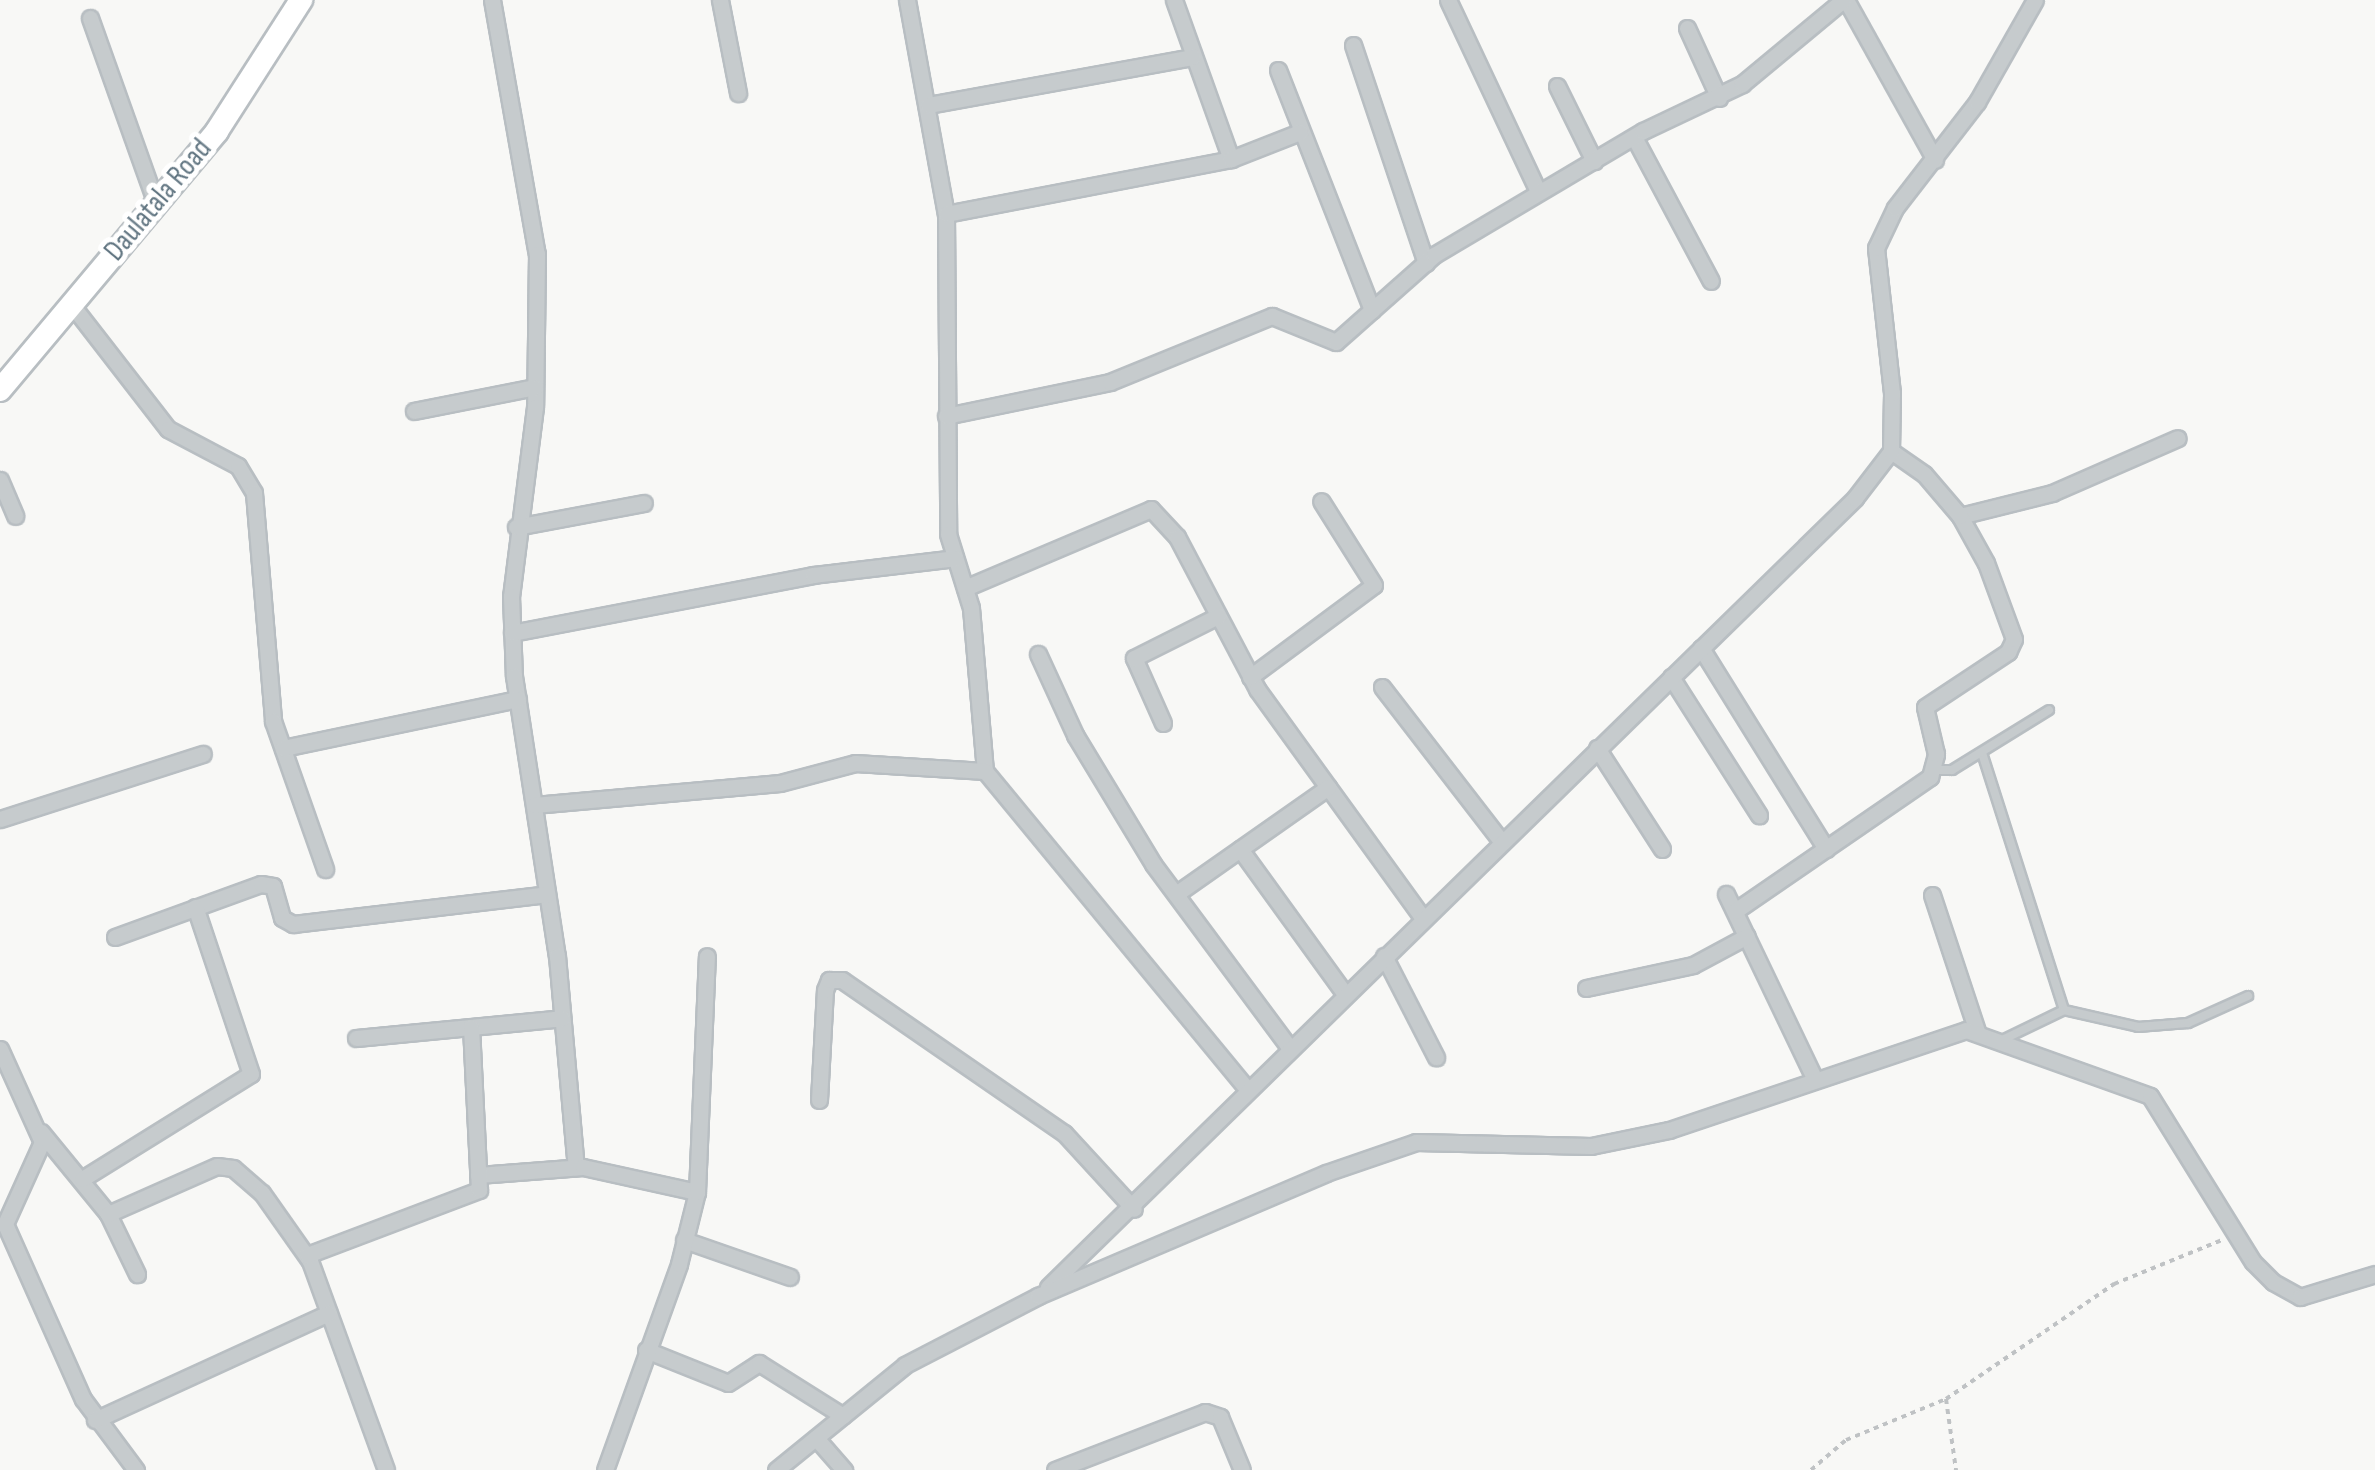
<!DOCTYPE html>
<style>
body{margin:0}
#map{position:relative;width:2375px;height:1470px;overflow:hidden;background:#f8f8f6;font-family:"Sofia Sans Condensed",sans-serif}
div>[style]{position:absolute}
.path>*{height:4px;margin-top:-2px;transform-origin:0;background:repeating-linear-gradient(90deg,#bfc2c4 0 5px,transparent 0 10px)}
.roads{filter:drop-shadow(2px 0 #b8bec2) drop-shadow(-2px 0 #b8bec2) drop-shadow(0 2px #b8bec2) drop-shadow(0 -2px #b8bec2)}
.service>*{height:8px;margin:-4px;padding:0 4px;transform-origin:4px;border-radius:4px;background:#c6cbcd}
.minor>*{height:15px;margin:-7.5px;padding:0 7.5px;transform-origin:7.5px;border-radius:7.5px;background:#c6cbcd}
.secondary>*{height:22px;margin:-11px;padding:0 11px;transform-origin:11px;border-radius:11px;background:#fff}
span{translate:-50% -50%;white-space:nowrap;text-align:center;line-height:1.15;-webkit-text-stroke:10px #fff;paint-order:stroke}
.street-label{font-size:30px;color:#627682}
</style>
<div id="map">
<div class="path">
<i style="left:1946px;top:1399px;width:72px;rotate:82deg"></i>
<i style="left:1811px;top:1470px;width:46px;rotate:-40.6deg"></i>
<i style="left:1846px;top:1440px;width:108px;rotate:-22.3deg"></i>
<i style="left:1946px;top:1399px;width:204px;rotate:-34.4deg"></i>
<i style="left:2114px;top:1284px;width:117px;rotate:-22.2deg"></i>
</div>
<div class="roads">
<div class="service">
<i style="left:1982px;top:753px;width:270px;rotate:72.3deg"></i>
<i style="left:1936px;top:770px;width:16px"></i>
<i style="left:1952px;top:770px;width:114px;rotate:-31.7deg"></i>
<i style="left:2000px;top:1041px;width:71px;rotate:-25.8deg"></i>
<i style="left:2064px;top:1010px;width:76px;rotate:12.9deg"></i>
<i style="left:2138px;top:1027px;width:50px;rotate:-4.6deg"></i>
<i style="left:2188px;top:1023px;width:66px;rotate:-24.2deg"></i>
</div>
<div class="minor">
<i style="left:492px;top:0;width:258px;rotate:80deg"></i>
<i style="left:537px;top:254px;width:153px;rotate:90.7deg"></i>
<i style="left:535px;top:407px;width:191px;rotate:97.2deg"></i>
<i style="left:511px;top:596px;width:80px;rotate:87.9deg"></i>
<i style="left:514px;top:676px;width:283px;rotate:81.3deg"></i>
<i style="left:557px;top:956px;width:212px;rotate:84.9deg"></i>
<i style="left:720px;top:0;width:95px;rotate:79deg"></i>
<i style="left:907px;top:0;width:218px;rotate:79.7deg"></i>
<i style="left:946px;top:214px;width:320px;rotate:89.6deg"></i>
<i style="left:948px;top:534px;width:77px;rotate:72.7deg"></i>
<i style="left:971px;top:608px;width:164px;rotate:85.1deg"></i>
<i style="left:985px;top:771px;width:411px;rotate:50.5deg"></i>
<i style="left:1174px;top:0;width:169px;rotate:70.3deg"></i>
<i style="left:1448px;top:0;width:211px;rotate:64.8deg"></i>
<i style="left:1846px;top:0;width:183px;rotate:60.9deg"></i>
<i style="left:90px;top:18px;width:196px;rotate:70.4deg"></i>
<i style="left:1687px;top:28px;width:77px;rotate:65.4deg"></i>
<i style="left:1353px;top:45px;width:230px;rotate:71.5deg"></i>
<i style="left:1278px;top:70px;width:258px;rotate:68.6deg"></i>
<i style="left:1557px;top:86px;width:84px;rotate:63.7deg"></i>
<i style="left:928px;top:105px;width:269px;rotate:-10.3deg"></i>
<i style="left:1634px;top:137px;width:163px;rotate:61.9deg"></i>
<i style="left:946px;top:214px;width:290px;rotate:-10.9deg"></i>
<i style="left:1231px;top:159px;width:74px;rotate:-21.4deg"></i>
<i style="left:71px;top:304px;width:158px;rotate:52.2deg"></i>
<i style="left:168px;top:429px;width:79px;rotate:27.9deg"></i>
<i style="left:238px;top:466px;width:31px;rotate:59deg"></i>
<i style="left:254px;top:493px;width:229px;rotate:85.2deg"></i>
<i style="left:273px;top:721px;width:157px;rotate:70.6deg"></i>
<i style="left:414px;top:411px;width:123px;rotate:-11.2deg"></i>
<i style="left:946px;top:416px;width:167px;rotate:-11.7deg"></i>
<i style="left:1110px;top:382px;width:175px;rotate:-22.2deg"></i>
<i style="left:1272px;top:316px;width:69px;rotate:22.1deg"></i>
<i style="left:1336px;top:342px;width:131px;rotate:-41.6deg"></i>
<i style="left:1434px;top:255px;width:243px;rotate:-30.7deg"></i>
<i style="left:1643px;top:131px;width:110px;rotate:-25.4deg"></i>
<i style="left:1742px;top:84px;width:131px;rotate:-39.7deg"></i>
<i style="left:0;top:480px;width:39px;rotate:67deg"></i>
<i style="left:1960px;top:516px;width:95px;rotate:-14deg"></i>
<i style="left:2052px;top:493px;width:137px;rotate:-23.6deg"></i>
<i style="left:516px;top:527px;width:130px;rotate:-10.6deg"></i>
<i style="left:965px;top:588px;width:202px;rotate:-23deg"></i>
<i style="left:1151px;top:509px;width:38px;rotate:47deg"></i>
<i style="left:1177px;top:537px;width:172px;rotate:62.2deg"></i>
<i style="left:1257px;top:689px;width:283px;rotate:54.1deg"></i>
<i style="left:512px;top:633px;width:307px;rotate:-10.9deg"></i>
<i style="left:813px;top:575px;width:143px;rotate:-6.8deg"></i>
<i style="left:1701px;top:648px;width:237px;rotate:58.1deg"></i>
<i style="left:1038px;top:654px;width:89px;rotate:65.4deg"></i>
<i style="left:1075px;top:735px;width:151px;rotate:58.8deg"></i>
<i style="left:1153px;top:864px;width:228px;rotate:53.4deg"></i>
<i style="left:1250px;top:677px;width:154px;rotate:-36.6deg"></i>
<i style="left:1374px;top:585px;width:99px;rotate:-122.2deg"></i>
<i style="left:1671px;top:677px;width:164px;rotate:57.5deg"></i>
<i style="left:1382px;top:687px;width:196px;rotate:52.3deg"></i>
<i style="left:1163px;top:723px;width:71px;rotate:-114deg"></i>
<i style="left:1134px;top:658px;width:94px;rotate:-26.6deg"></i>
<i style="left:283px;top:748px;width:240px;rotate:-11.8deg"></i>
<i style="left:1597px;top:748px;width:120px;rotate:57.2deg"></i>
<i style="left:534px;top:805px;width:247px;rotate:-5.1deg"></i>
<i style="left:780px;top:783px;width:78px;rotate:-14.9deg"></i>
<i style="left:855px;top:763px;width:130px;rotate:3.5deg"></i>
<i style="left:0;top:819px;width:213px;rotate:-17.8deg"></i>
<i style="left:1240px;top:849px;width:179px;rotate:54.1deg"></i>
<i style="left:1176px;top:894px;width:186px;rotate:-35.1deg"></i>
<i style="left:1726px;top:894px;width:204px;rotate:64.4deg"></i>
<i style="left:1932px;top:895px;width:146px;rotate:71.7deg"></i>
<i style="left:1735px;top:911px;width:237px;rotate:-34.5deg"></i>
<i style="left:1930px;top:777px;width:24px;rotate:-75deg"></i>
<i style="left:1936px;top:754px;width:48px;rotate:-103.2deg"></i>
<i style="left:1925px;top:707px;width:100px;rotate:-33.5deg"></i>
<i style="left:2008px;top:652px;width:14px;rotate:-65deg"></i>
<i style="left:2014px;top:639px;width:81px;rotate:-110.2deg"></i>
<i style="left:1986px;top:563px;width:54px;rotate:-119deg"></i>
<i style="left:1960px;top:516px;width:55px;rotate:-130.6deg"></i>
<i style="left:1924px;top:474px;width:40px;rotate:-145.1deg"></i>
<i style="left:115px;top:937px;width:155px;rotate:-20deg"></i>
<i style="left:261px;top:884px;width:12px;rotate:9deg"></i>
<i style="left:273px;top:886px;width:33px;rotate:74deg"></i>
<i style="left:282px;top:918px;width:13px;rotate:29deg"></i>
<i style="left:293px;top:924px;width:256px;rotate:-6.7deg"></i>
<i style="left:1384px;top:956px;width:114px;rotate:62.8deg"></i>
<i style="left:1586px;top:988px;width:109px;rotate:-12.1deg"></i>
<i style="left:1693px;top:965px;width:61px;rotate:-28.2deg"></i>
<i style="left:356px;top:1038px;width:207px;rotate:-5.5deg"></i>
<i style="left:0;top:1049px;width:102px;rotate:65.7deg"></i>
<i style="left:42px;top:1142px;width:90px;rotate:114.3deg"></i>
<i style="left:5px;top:1224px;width:192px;rotate:66deg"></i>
<i style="left:83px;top:1399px;width:89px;rotate:53.3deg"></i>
<i style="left:819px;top:1100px;width:110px;rotate:-86.9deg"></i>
<i style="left:825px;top:990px;width:11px;rotate:-68deg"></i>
<i style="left:829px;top:980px;width:13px"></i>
<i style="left:842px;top:980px;width:270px;rotate:34.6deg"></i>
<i style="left:1064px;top:1133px;width:103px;rotate:47.4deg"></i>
<i style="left:41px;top:1132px;width:106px;rotate:50.7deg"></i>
<i style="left:108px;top:1214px;width:67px;rotate:64.2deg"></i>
<i style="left:478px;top:1175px;width:105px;rotate:-4.4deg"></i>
<i style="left:583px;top:1167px;width:117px;rotate:12.4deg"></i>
<i style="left:82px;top:1179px;width:199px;rotate:-31.9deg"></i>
<i style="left:251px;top:1074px;width:176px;rotate:-108.5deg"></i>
<i style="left:108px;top:1214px;width:119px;rotate:-23.8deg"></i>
<i style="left:217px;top:1166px;width:16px;rotate:7deg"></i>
<i style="left:233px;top:1168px;width:38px;rotate:41deg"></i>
<i style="left:262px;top:1193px;width:83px;rotate:54.8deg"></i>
<i style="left:310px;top:1261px;width:222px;rotate:70deg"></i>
<i style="left:684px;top:1240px;width:112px;rotate:19.2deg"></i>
<i style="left:307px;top:1255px;width:184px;rotate:-20.7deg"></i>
<i style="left:479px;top:1190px;width:163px;rotate:-92.8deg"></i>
<i style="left:1048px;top:1287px;width:1129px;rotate:-44.35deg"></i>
<i style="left:1855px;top:498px;width:59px;rotate:-52.5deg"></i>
<i style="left:1891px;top:451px;width:58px;rotate:-89deg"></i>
<i style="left:1892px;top:393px;width:146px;rotate:-96.3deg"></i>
<i style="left:1876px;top:248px;width:44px;rotate:-64.6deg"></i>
<i style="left:1895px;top:208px;width:134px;rotate:-52.3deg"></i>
<i style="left:1977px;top:102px;width:117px;rotate:-60.4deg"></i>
<i style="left:646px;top:1350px;width:88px;rotate:21.9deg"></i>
<i style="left:728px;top:1383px;width:37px;rotate:-33deg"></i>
<i style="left:759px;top:1363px;width:99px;rotate:32.2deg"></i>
<i style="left:95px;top:1420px;width:257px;rotate:-24.6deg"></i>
<i style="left:816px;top:1438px;width:43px;rotate:48.8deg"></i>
<i style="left:605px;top:1470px;width:219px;rotate:-70.2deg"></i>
<i style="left:679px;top:1264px;width:74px;rotate:-76deg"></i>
<i style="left:697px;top:1192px;width:236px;rotate:-87.6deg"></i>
<i style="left:776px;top:1470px;width:166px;rotate:-39.1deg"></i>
<i style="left:905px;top:1365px;width:150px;rotate:-27.4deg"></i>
<i style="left:1038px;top:1296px;width:313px;rotate:-23.1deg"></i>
<i style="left:1326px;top:1173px;width:95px;rotate:-19deg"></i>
<i style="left:1416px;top:1142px;width:175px;rotate:1.3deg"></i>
<i style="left:1591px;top:1146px;width:80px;rotate:-11.6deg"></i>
<i style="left:1669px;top:1130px;width:313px;rotate:-18.6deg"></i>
<i style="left:1966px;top:1030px;width:195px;rotate:19.7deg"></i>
<i style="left:2150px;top:1096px;width:195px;rotate:58.2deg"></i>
<i style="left:2253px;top:1262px;width:28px;rotate:45deg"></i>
<i style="left:2273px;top:1282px;width:31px;rotate:29deg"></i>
<i style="left:2300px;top:1297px;width:78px;rotate:-17deg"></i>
<i style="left:1055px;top:1470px;width:161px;rotate:-21.1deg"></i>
<i style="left:1205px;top:1412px;width:16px;rotate:18deg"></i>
<i style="left:1220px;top:1417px;width:57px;rotate:67.5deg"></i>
</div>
<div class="secondary">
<i style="left:0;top:390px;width:338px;rotate:-50deg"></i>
<i style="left:217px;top:131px;width:156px;rotate:-57.3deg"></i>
</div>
</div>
<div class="street-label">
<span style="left:158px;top:200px;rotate:-50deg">Daulatala Road</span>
</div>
</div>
